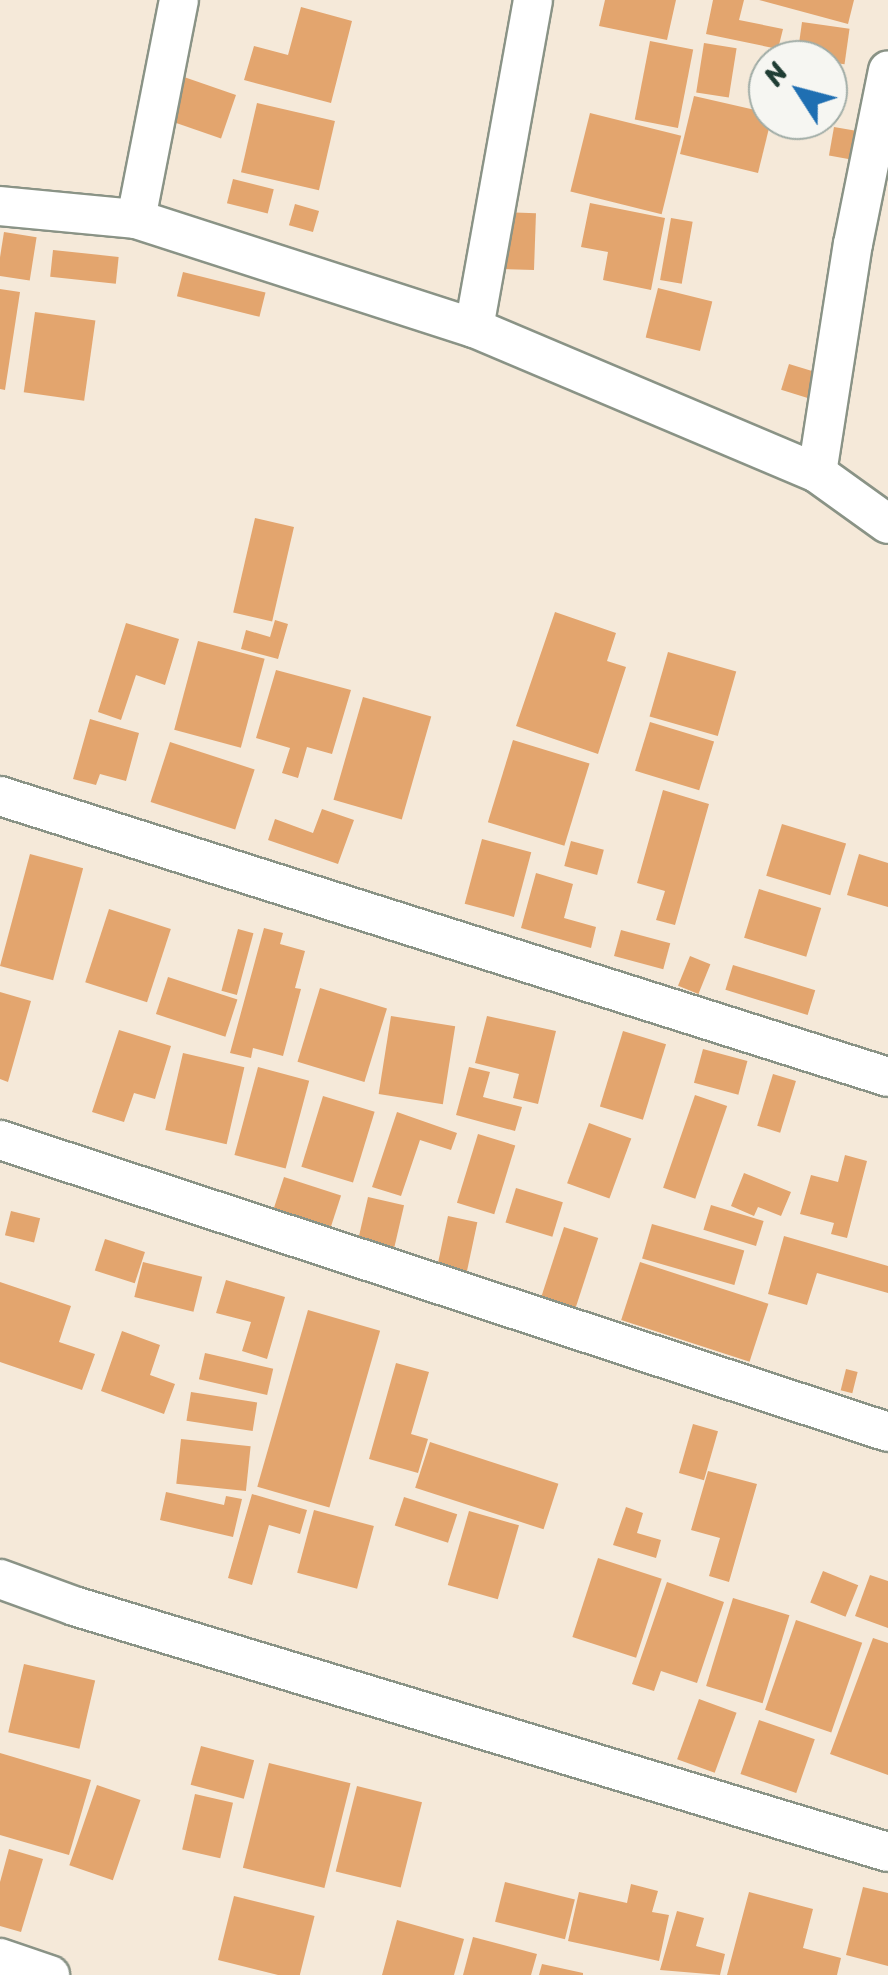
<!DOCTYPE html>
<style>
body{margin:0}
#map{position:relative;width:888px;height:1975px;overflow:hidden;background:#f5e9d9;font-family:Sriracha,sans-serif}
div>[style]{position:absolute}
.building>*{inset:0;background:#e3a56e;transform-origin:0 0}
.roads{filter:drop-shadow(2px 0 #8a9386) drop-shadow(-2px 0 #8a9386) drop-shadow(0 2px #8a9386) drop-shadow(0 -2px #8a9386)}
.minor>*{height:38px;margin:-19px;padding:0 19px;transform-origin:19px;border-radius:19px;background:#fff}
span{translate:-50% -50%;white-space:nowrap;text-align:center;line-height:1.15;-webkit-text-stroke:10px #f6f6f2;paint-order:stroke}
.north{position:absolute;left:748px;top:40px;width:100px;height:100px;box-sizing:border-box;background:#f6f6f2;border:2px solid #a0aca6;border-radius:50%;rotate:306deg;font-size:28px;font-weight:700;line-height:40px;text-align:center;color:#1f3d34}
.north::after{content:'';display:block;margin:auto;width:35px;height:45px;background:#1f6fb2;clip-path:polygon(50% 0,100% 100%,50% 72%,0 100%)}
</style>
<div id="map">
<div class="building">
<i style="clip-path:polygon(605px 0,676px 0,667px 40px,599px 26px)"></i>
<i style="clip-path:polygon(713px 0,744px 0,739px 20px,783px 29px,778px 49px,706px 34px)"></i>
<i style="clip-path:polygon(759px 0,854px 0,848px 24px)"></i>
<i style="clip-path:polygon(301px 7px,352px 21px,331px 103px,244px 80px,254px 46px,288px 55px)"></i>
<i style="left:802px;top:22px;width:48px;height:36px;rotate:8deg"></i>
<i style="left:650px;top:41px;width:44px;height:80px;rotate:11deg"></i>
<i style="left:704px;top:43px;width:33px;height:50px;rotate:9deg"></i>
<i style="left:184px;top:77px;width:55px;height:46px;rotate:19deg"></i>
<i style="clip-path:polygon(694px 96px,768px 113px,771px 120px,758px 173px,680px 154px)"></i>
<i style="left:257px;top:103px;width:80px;height:71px;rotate:13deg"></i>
<i style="left:590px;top:113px;width:94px;height:81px;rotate:14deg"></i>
<i style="left:834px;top:127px;width:28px;height:29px;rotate:10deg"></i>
<i style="left:233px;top:179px;width:42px;height:25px;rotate:14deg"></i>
<i style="clip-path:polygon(590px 203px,665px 218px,651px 290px,603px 280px,608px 252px,581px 247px)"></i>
<i style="left:295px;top:204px;width:25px;height:22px;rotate:16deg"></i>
<i style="left:503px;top:212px;width:33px;height:57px;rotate:2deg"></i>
<i style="left:671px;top:218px;width:22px;height:63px;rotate:10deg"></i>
<i style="left:4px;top:232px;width:33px;height:44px;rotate:9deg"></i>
<i style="left:53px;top:250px;width:66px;height:27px;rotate:6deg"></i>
<i style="left:183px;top:272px;width:85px;height:25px;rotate:14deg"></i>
<i style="left:658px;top:288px;width:56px;height:51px;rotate:14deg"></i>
<i style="clip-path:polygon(0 289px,20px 292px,5px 390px,0 389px)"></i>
<i style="left:35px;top:312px;width:61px;height:81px;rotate:8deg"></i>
<i style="left:789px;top:364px;width:37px;height:27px;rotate:17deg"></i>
<i style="left:255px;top:518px;width:40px;height:97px;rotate:13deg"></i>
<i style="clip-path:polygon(555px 612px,616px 633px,607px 661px,626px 667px,598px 754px,516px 726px)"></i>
<i style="clip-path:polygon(275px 620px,288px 624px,278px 659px,241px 649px,246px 630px,270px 637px)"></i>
<i style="clip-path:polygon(126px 623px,179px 639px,165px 685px,136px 675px,121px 720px,98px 712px)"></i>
<i style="left:198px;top:641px;width:69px;height:92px;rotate:15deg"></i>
<i style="left:668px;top:652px;width:71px;height:67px;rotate:16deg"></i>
<i style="clip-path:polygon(276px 670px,351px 690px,332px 754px,307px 747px,298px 778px,282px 773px,290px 748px,256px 738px)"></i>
<i style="left:363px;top:697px;width:71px;height:107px;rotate:16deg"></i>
<i style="clip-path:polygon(90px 719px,139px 733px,126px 781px,100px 774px,96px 785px,73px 779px)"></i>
<i style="left:650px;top:722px;width:67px;height:51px;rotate:17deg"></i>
<i style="left:513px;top:740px;width:80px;height:86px;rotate:17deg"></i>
<i style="left:170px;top:742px;width:89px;height:63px;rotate:18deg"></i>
<i style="clip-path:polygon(663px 790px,709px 804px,675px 925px,656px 920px,665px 891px,637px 883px)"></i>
<i style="clip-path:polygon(322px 809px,354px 820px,338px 864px,268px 840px,275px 819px,313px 833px)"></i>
<i style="left:782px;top:824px;width:67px;height:54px;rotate:17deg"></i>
<i style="left:482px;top:839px;width:51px;height:67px;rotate:15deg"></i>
<i style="left:571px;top:841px;width:34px;height:26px;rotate:15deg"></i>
<i style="left:30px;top:854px;width:55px;height:116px;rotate:15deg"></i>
<i style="clip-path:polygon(859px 854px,888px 863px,888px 907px,847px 895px)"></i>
<i style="clip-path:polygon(536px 873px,573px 884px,564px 918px,596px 927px,591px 948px,521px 928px)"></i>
<i style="left:759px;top:889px;width:65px;height:51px;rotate:17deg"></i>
<i style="left:109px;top:909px;width:65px;height:77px;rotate:18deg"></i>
<i style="clip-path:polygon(264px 928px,283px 933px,280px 944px,305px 951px,295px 988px,301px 989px,283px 1056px,253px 1048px,251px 1058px,230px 1053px)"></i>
<i style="left:238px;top:929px;width:16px;height:64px;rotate:15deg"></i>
<i style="left:621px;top:930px;width:51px;height:27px;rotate:15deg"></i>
<i style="left:690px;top:956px;width:22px;height:32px;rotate:22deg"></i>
<i style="left:733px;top:965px;width:86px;height:26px;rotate:17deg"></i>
<i style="left:168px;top:977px;width:73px;height:39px;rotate:18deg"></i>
<i style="left:320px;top:988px;width:70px;height:77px;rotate:17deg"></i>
<i style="clip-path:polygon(0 992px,31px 1001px,8px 1082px,0 1079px)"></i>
<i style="left:391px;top:1016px;width:65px;height:79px;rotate:9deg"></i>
<i style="clip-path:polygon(487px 1016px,556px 1031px,538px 1104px,513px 1098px,519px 1074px,475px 1063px)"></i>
<i style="clip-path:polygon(119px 1030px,171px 1046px,155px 1099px,134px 1093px,124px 1122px,92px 1112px)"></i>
<i style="left:623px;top:1031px;width:45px;height:79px;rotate:17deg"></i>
<i style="left:703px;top:1049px;width:46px;height:35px;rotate:15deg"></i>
<i style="left:183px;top:1053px;width:63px;height:79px;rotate:13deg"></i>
<i style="left:258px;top:1067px;width:53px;height:91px;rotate:15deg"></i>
<i style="clip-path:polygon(469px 1067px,490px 1072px,483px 1097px,522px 1107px,515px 1131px,456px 1115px)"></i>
<i style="left:773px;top:1074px;width:24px;height:54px;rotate:17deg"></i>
<i style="left:695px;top:1095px;width:34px;height:98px;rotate:19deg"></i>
<i style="left:323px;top:1096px;width:54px;height:74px;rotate:17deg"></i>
<i style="clip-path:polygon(397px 1112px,457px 1133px,451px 1150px,420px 1140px,401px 1196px,372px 1187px)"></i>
<i style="left:589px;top:1123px;width:45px;height:64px;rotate:20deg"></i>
<i style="left:478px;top:1134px;width:39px;height:72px;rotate:17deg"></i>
<i style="clip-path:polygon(845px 1155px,867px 1161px,847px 1238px,831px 1234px,834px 1223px,800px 1214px,811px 1175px,838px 1182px)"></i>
<i style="clip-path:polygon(744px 1173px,791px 1192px,781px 1216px,758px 1207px,754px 1216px,731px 1206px)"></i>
<i style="left:284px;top:1177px;width:60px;height:40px;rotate:18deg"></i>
<i style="left:516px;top:1188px;width:49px;height:36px;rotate:17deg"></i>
<i style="left:368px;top:1197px;width:37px;height:47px;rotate:13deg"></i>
<i style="left:711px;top:1205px;width:55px;height:26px;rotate:17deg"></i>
<i style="left:11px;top:1211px;width:30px;height:25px;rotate:14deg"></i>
<i style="left:448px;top:1216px;width:30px;height:54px;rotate:12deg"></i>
<i style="left:652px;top:1224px;width:96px;height:36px;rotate:16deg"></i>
<i style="left:564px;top:1227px;width:36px;height:76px;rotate:18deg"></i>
<i style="clip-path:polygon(784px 1236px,888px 1266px,888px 1293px,817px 1273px,807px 1305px,768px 1294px)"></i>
<i style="left:105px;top:1239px;width:42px;height:33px;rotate:18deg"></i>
<i style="left:143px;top:1262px;width:61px;height:36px;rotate:14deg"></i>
<i style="left:640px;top:1262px;width:135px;height:61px;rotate:18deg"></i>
<i style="clip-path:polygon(226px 1280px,285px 1297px,267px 1359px,242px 1351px,251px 1322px,216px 1313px)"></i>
<i style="clip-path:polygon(0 1282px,71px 1306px,59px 1342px,95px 1354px,82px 1390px,0 1362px)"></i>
<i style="left:308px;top:1310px;width:75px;height:184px;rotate:16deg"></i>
<i style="clip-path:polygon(122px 1331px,160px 1345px,150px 1375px,175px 1384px,164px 1414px,101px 1391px)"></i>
<i style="left:205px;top:1353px;width:70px;height:27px;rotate:13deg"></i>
<i style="clip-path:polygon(396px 1363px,429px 1372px,411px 1434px,428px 1439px,418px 1473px,369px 1459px)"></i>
<i style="left:846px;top:1369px;width:12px;height:22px;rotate:14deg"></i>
<i style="left:191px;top:1392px;width:67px;height:29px;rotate:9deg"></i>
<i style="left:693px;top:1424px;width:26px;height:51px;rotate:16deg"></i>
<i style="left:181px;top:1439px;width:70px;height:45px;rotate:6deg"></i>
<i style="left:430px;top:1442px;width:135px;height:48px;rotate:18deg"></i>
<i style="clip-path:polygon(708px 1471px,757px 1484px,729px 1582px,709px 1576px,720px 1538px,691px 1530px)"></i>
<i style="clip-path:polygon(166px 1492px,224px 1505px,226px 1496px,242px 1499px,233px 1537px,160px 1520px)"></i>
<i style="clip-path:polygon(252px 1494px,307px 1510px,300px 1534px,269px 1525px,252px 1585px,228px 1578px)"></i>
<i style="left:404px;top:1497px;width:56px;height:30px;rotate:18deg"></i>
<i style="clip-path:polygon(626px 1507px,643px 1513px,637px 1533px,661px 1540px,656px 1558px,613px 1545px)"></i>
<i style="left:314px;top:1510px;width:62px;height:65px;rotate:15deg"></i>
<i style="left:469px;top:1511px;width:52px;height:77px;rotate:16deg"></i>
<i style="left:598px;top:1558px;width:67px;height:83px;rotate:18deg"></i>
<i style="left:823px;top:1571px;width:38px;height:34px;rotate:22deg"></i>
<i style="clip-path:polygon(870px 1575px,888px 1581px,888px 1628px,855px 1616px)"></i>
<i style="clip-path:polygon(667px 1582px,724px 1602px,697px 1683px,661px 1671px,654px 1691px,632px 1684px)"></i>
<i style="left:733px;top:1598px;width:59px;height:92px;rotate:17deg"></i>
<i style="left:796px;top:1620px;width:70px;height:95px;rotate:19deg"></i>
<i style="clip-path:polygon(873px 1638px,888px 1643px,888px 1775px,830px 1754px)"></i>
<i style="left:24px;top:1664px;width:73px;height:70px;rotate:13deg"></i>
<i style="left:699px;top:1699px;width:40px;height:64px;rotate:20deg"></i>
<i style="left:759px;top:1720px;width:59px;height:57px;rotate:19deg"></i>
<i style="left:201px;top:1746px;width:55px;height:40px;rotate:15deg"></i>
<i style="clip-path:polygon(0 1753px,91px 1780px,69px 1855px,0 1835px)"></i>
<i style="left:269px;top:1763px;width:84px;height:108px;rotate:14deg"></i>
<i style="left:97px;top:1785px;width:46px;height:85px;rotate:19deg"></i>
<i style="left:357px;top:1786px;width:67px;height:88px;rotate:14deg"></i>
<i style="left:195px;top:1794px;width:39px;height:57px;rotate:13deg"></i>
<i style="clip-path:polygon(9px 1849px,43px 1859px,21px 1932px,0 1926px,0 1882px)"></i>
<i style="left:505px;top:1882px;width:72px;height:41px;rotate:14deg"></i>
<i style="clip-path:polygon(631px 1884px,658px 1891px,652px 1912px,669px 1915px,659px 1961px,568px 1941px,579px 1892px,627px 1903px)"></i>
<i style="clip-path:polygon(863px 1887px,888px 1893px,888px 1966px,846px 1955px)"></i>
<i style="clip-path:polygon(749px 1892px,813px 1909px,803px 1948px,841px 1958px,837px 1975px,727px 1975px)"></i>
<i style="left:234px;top:1896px;width:83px;height:66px;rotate:14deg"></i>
<i style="clip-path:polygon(677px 1911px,704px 1918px,696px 1946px,725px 1954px,720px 1975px,660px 1970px)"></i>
<i style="clip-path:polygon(397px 1920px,464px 1939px,454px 1975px,382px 1975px)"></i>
<i style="clip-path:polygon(473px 1937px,537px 1954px,531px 1975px,463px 1975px)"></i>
<i style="clip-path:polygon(542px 1964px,583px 1973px,583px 1975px,539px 1975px)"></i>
</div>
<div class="roads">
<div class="minor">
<i style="left:0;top:206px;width:137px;rotate:5.5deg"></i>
<i style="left:136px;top:219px;width:355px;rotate:17.9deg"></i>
<i style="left:474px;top:328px;width:372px;rotate:22.9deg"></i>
<i style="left:817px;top:473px;width:87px;rotate:35.7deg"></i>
<i style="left:136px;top:219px;width:223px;rotate:-78.9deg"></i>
<i style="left:474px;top:328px;width:333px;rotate:-79.8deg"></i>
<i style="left:817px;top:473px;width:232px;rotate:-81.1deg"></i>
<i style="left:853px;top:244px;width:177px;rotate:-78.6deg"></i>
<i style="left:0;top:796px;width:931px;rotate:17.56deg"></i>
<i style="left:0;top:1140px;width:935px;rotate:18.2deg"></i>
<i style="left:0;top:1579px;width:79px;rotate:20deg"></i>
<i style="left:74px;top:1606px;width:850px;rotate:16.82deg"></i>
<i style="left:0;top:1958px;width:53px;rotate:18.8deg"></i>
</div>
</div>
<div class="north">N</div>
</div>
